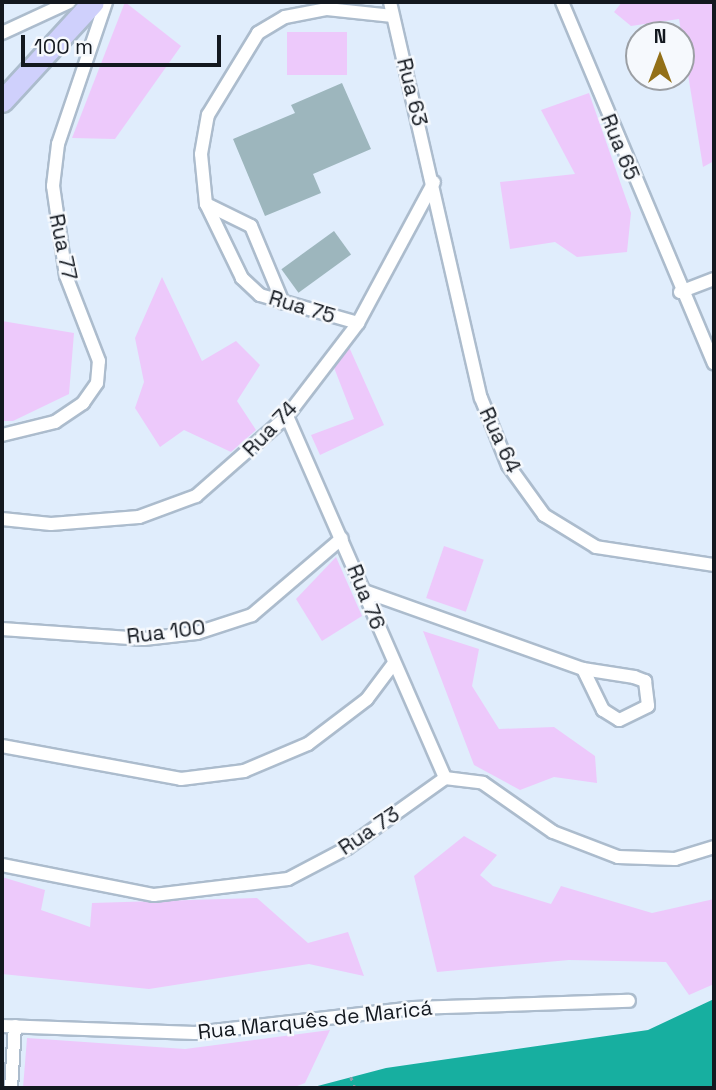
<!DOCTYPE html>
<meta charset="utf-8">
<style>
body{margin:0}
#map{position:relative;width:716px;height:1090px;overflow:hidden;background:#e0edfc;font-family:"Space Grotesk",sans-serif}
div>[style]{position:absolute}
.green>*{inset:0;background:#edc9fb;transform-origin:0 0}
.water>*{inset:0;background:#17afa0}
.building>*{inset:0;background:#9db6bd;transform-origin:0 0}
.path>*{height:2.5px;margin-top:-1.25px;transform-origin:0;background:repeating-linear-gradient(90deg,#939da9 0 3.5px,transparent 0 8.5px)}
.roads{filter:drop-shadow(2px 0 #acbccd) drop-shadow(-2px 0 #acbccd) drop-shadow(0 2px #acbccd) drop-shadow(0 -2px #acbccd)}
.minor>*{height:12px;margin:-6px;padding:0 6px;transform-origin:6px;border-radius:6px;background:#fff}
.primary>*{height:21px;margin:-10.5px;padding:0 10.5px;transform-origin:10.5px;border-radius:10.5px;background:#cfd0fc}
span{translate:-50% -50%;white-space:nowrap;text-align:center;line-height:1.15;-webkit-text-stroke:5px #f6f9fd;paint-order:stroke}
.street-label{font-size:21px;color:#13181f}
.frame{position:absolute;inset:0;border:4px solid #13181f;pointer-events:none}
.north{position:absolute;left:625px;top:21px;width:70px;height:70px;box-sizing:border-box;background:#f6f9fd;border:2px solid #9b9fa4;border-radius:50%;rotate:0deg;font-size:19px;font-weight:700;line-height:28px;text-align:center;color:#13181f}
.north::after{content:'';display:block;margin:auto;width:24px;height:32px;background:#937018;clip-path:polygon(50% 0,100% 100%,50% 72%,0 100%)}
.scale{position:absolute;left:21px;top:35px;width:200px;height:32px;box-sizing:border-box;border:4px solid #13181f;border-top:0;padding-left:9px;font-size:21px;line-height:24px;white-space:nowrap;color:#13181f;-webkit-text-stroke:5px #f6f9fd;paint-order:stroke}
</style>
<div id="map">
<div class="green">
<i style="clip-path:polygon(125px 2px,181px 46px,115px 139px,72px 138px)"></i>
<i style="clip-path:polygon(622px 2px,714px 2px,714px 161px,703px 167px,679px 19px,631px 26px,614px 12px)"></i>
<i style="left:287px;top:32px;width:60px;height:43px"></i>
<i style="clip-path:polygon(589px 93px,631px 213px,627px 252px,577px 257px,555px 242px,510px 249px,500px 182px,575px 174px,541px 110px)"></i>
<i style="clip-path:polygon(162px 277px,202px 361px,236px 341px,260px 365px,237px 401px,256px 430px,231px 452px,184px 430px,160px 447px,135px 408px,144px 382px,135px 338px)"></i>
<i style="clip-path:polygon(2px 321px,74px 333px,69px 394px,13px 421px,2px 421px)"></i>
<i style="clip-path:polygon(349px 347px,384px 425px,320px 455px,311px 435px,354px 419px,333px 365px)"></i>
<i style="left:444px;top:546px;width:42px;height:55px;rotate:19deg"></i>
<i style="clip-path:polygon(336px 557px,362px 616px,322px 641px,296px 599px)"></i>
<i style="clip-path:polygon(423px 631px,479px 649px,472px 686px,499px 729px,554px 727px,595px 756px,597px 783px,554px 777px,520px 790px,474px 765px)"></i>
<i style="clip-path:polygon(464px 836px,497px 855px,480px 875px,493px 886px,551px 904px,561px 886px,652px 913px,714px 899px,714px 984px,689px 995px,666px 962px,569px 960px,437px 972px,414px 876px)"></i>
<i style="clip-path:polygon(2px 877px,45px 890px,41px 910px,90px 927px,92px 903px,257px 898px,308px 943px,348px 932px,364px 976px,309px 964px,149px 989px,2px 974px)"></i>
<i style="clip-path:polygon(330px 1030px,305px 1083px,292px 1088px,23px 1088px,27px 1038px,185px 1049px)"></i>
</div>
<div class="water">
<i style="clip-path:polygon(714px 999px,714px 1088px,310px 1088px,386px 1068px,648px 1030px)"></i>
</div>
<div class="building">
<i style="clip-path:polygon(342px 83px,371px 149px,313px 174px,321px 193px,265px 216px,233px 139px,295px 113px,291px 105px)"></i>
<i style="left:334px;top:231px;width:29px;height:65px;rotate:54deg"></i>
</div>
<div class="path">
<i style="left:351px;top:1077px;width:12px;rotate:70deg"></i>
</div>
<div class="roads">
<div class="minor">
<i style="left:390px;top:2px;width:406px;rotate:77.1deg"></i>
<i style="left:481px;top:398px;width:72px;rotate:68.1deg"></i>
<i style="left:508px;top:465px;width:62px;rotate:54.2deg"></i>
<i style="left:544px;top:515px;width:61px;rotate:31.6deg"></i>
<i style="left:596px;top:547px;width:119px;rotate:8.7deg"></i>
<i style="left:562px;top:2px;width:392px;rotate:67.2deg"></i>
<i style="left:2px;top:33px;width:74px;rotate:-24.8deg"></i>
<i style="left:206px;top:204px;width:50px;rotate:26.1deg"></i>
<i style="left:251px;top:226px;width:83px;rotate:67.4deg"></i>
<i style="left:680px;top:292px;width:36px;rotate:-21deg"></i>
<i style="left:358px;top:323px;width:102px;rotate:-164.1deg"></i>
<i style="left:260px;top:295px;width:25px;rotate:-137deg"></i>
<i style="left:242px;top:278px;width:82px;rotate:-115.9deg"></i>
<i style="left:206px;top:204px;width:50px;rotate:-95.7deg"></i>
<i style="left:201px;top:154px;width:40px;rotate:-80deg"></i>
<i style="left:208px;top:115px;width:96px;rotate:-58.6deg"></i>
<i style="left:258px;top:33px;width:31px;rotate:-31deg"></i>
<i style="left:285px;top:17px;width:43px;rotate:-10.8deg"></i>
<i style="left:327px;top:9px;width:66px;rotate:6.1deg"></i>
<i style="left:287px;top:416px;width:395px;rotate:66.4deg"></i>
<i style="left:2px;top:435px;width:55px;rotate:-13.8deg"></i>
<i style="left:55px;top:422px;width:34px;rotate:-34deg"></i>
<i style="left:83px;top:403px;width:24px;rotate:-55deg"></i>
<i style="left:97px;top:383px;width:22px;rotate:-85deg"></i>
<i style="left:99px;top:361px;width:91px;rotate:-111.2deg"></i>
<i style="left:66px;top:276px;width:91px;rotate:-98.2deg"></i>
<i style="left:53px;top:186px;width:42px;rotate:-83.2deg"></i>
<i style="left:58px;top:144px;width:150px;rotate:-71.3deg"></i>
<i style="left:2px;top:519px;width:49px;rotate:5.8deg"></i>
<i style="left:51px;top:524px;width:88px;rotate:-4.5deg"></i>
<i style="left:139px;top:517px;width:61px;rotate:-20.2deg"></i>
<i style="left:196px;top:496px;width:121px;rotate:-41.3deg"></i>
<i style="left:287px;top:416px;width:117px;rotate:-52.6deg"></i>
<i style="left:358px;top:323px;width:160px;rotate:-61.7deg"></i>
<i style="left:364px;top:591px;width:232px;rotate:19.6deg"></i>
<i style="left:583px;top:669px;width:52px;rotate:8.9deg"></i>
<i style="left:634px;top:677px;width:12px;rotate:20deg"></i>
<i style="left:645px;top:681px;width:25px;rotate:83deg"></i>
<i style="left:648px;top:706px;width:32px;rotate:154deg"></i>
<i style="left:619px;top:720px;width:19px;rotate:-148deg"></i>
<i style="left:603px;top:710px;width:46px;rotate:-116deg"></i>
<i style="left:2px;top:629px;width:142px;rotate:4deg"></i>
<i style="left:144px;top:639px;width:53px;rotate:-6.5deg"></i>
<i style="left:197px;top:633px;width:58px;rotate:-18.1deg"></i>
<i style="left:252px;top:615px;width:118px;rotate:-40.5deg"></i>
<i style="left:2px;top:746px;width:182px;rotate:10.4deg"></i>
<i style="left:181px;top:779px;width:64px;rotate:-7.2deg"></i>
<i style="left:244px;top:771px;width:69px;rotate:-22.9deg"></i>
<i style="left:308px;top:744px;width:74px;rotate:-37.3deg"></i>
<i style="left:367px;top:699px;width:45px;rotate:-53.1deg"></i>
<i style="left:2px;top:865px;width:155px;rotate:11.2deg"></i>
<i style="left:154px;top:895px;width:135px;rotate:-6.8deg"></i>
<i style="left:288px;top:879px;width:67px;rotate:-27.7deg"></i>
<i style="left:347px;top:848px;width:120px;rotate:-35.5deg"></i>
<i style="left:445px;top:778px;width:38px;rotate:7deg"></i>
<i style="left:483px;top:783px;width:85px;rotate:35deg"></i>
<i style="left:553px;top:832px;width:70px;rotate:21deg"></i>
<i style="left:618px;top:857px;width:57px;rotate:2deg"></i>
<i style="left:675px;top:859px;width:41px;rotate:-17.1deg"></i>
<i style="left:2px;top:1026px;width:193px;rotate:2.1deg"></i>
<i style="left:195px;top:1033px;width:219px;rotate:-6.5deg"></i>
<i style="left:413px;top:1008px;width:216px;rotate:-1.9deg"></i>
<i style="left:11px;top:1088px;width:62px;rotate:-86.3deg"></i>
</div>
<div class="primary">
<i style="left:2px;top:101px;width:134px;rotate:-47.4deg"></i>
</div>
</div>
<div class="street-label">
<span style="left:412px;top:92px;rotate:76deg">Rua 63</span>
<span style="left:620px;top:147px;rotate:68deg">Rua 65</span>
<span style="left:63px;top:247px;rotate:78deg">Rua 77</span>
<span style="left:302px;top:307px;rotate:17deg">Rua 75</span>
<span style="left:270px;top:429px;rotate:-46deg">Rua 74</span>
<span style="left:500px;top:440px;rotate:65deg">Rua 64</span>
<span style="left:366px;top:597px;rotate:68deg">Rua 76</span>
<span style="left:166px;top:632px;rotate:-7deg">Rua 100</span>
<span style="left:369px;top:831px;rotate:-34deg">Rua 73</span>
<span style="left:315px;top:1020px;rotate:-6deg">Rua Marquês de Maricá</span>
</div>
<div class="frame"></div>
<div class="north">N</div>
<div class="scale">100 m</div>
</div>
